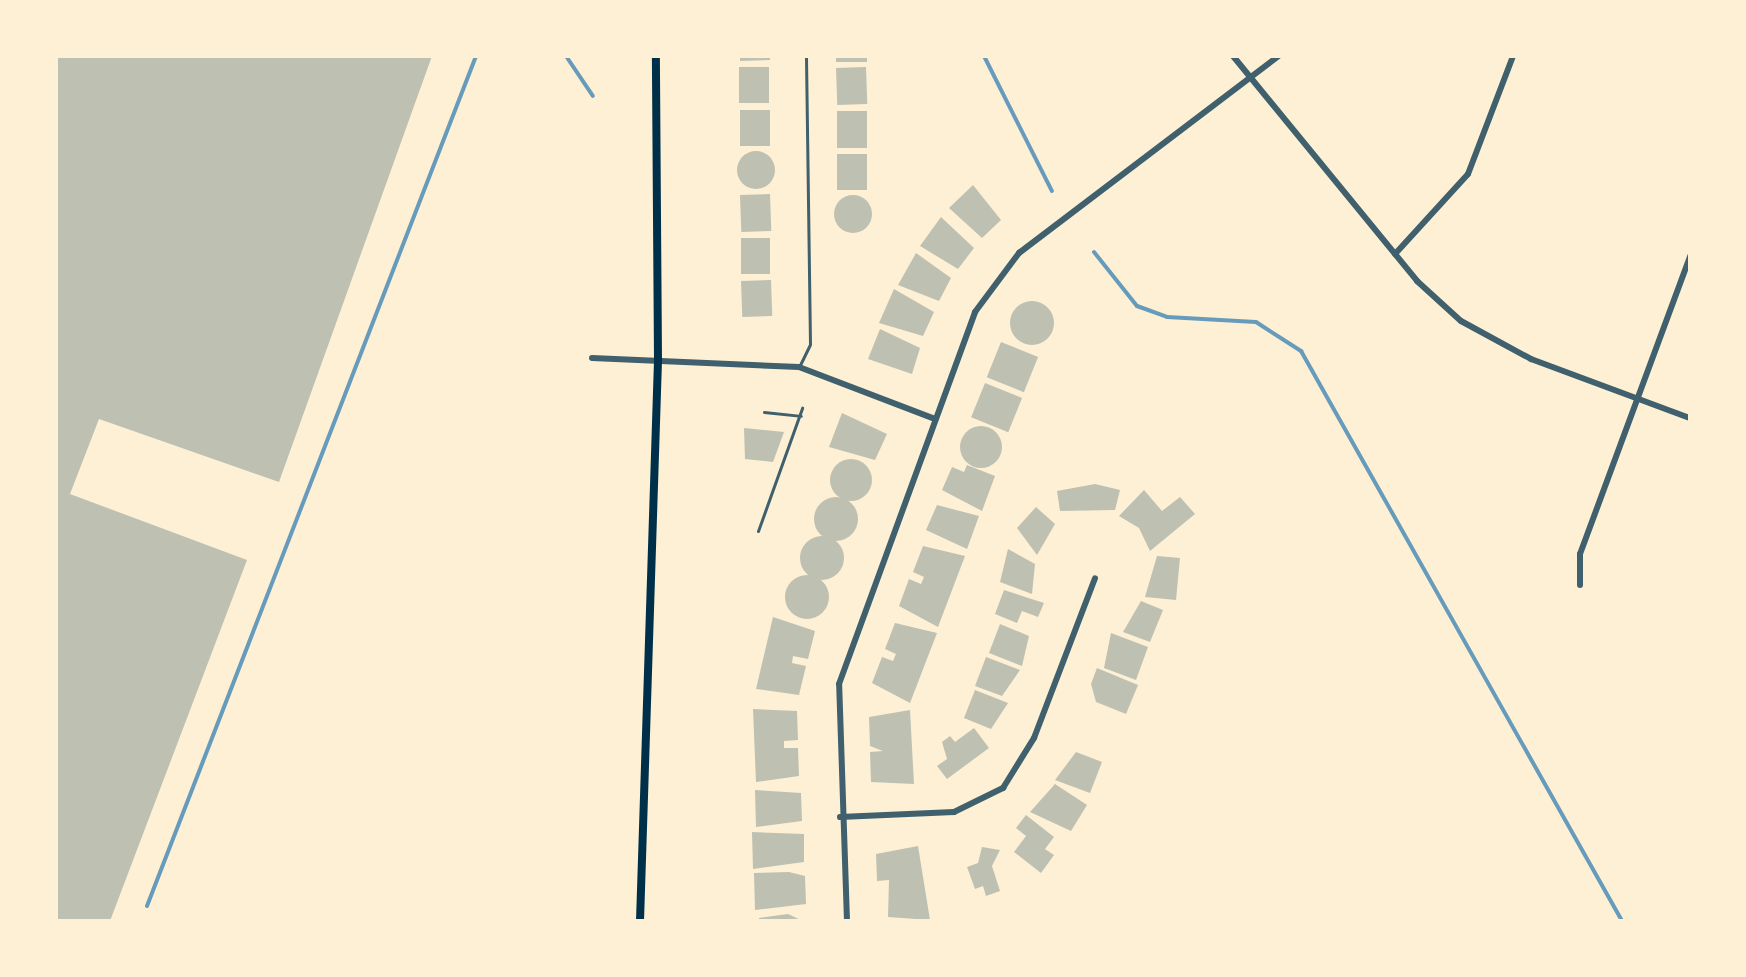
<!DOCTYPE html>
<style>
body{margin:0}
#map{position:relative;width:1746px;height:977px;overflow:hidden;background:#fdf0d5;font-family:"Exo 2",sans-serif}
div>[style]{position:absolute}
.stream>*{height:4px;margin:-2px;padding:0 2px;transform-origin:2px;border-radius:2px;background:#669bbc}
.building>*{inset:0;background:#bec0b2;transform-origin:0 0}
.round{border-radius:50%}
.service>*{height:3px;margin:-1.5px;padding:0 1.5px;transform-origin:1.5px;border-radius:1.5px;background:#3f606c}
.minor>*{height:6px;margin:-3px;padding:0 3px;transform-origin:3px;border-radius:3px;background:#3f606c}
.secondary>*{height:8px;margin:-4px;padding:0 4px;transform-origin:4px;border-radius:4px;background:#003049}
span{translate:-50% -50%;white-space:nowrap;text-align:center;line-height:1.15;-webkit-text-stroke:7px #fdf0d5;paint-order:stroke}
.frame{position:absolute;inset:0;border:58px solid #fdf0d5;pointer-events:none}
</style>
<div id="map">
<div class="stream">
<i style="left:566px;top:56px;width:48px;rotate:56deg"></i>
<i style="left:984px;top:56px;width:151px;rotate:63.3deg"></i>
<i style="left:1094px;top:252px;width:69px;rotate:51.5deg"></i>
<i style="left:1137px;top:306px;width:32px;rotate:20deg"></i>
<i style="left:1167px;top:317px;width:89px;rotate:3.2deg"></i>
<i style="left:1256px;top:322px;width:54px;rotate:32.8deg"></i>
<i style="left:1301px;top:351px;width:654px;rotate:60.61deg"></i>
<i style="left:147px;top:906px;width:911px;rotate:-68.84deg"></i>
</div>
<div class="building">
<i style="clip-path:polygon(56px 56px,432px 56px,279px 482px,99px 419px,70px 494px,247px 560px,110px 921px,56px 921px)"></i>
<i style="clip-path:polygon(740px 56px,770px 56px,770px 60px,740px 61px)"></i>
<i style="left:836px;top:56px;width:31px;height:6px"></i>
<i style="left:739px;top:67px;width:30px;height:36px"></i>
<i style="left:866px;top:67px;width:37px;height:30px;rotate:88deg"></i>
<i style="left:740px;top:110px;width:30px;height:36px"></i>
<i style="left:837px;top:111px;width:30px;height:37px"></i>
<i class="round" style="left:737px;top:151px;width:38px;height:38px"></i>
<i style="left:837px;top:154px;width:30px;height:36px"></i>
<i style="clip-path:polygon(973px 185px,1001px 220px,982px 238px,949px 208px)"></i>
<i style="left:770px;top:194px;width:37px;height:30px;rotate:88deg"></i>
<i class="round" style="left:834px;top:195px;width:38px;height:38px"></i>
<i style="clip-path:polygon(941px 217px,974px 248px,958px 269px,920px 246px)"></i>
<i style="left:741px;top:238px;width:29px;height:36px"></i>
<i style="clip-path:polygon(916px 253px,951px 278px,939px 301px,898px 285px)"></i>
<i style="left:771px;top:280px;width:36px;height:30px;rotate:88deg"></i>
<i style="clip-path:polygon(894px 289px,934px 312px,923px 336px,879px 323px)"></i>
<i class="round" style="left:1010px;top:301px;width:44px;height:44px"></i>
<i style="clip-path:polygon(880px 329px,920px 348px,912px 374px,868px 359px)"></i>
<i style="left:1001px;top:342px;width:40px;height:38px;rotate:22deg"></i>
<i style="left:985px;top:383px;width:40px;height:37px;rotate:22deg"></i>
<i style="clip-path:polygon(842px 413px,887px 434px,875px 460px,829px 447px)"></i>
<i class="round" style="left:960px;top:426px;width:42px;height:42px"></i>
<i style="clip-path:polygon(744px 428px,784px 432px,773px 462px,745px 459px)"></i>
<i class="round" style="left:830px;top:459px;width:42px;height:42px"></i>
<i style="clip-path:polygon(967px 465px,995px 476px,982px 511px,942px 490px,952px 467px,964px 472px)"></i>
<i style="clip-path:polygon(1095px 484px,1120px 490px,1115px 510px,1060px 511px,1057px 491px)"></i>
<i style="clip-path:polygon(1144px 490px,1162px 511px,1180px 497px,1195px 514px,1150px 551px,1139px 528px,1119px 516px)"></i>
<i class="round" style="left:814px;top:497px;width:44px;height:44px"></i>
<i style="clip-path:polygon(937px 505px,979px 516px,967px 549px,926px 530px)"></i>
<i style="clip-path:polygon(1036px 507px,1055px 524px,1037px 555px,1017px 528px)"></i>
<i class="round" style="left:800px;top:536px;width:44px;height:44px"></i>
<i style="clip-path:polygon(923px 546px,965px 556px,938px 627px,899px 606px,909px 579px,921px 584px,924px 577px,913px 572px)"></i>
<i style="clip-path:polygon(1008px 549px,1035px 564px,1032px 594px,1000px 582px)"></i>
<i style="clip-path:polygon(1157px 556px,1180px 558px,1176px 600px,1145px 597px)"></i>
<i class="round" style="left:785px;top:575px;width:44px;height:44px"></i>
<i style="clip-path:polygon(1004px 590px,1044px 603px,1038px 617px,1022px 611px,1017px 623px,995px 614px)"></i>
<i style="clip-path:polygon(1141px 601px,1163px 610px,1150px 642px,1123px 632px)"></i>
<i style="clip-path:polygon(773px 617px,815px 631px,808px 659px,793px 656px,792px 663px,806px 666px,799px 695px,756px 689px)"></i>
<i style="clip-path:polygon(895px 623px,937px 633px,910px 703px,872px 683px,882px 657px,893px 661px,896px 654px,885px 649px)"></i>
<i style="clip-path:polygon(1000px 624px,1029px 636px,1022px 666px,989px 653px)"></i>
<i style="clip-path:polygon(1111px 633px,1148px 647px,1136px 680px,1104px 668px)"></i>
<i style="clip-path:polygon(986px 657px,1020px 670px,1002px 696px,975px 686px)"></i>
<i style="clip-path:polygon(1097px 668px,1138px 685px,1126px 714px,1096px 702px,1091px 684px)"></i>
<i style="clip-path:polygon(975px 690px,1008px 703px,991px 729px,964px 718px)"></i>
<i style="clip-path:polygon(753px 709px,797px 711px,798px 740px,784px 741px,784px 748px,798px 748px,799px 776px,756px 782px)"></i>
<i style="clip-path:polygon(910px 710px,914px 784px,871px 782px,870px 752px,883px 751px,870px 746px,869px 717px)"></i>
<i style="clip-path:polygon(974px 728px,989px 748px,947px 779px,937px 766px,947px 759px,942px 742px,950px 736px,955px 742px)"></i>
<i style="clip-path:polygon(1076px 752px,1102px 762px,1090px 793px,1055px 780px)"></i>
<i style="clip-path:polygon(1055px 784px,1087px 805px,1071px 831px,1030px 812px)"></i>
<i style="clip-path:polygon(755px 790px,801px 793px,802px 821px,756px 827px)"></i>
<i style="clip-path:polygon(1026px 815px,1054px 837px,1045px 849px,1054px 855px,1041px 873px,1014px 852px,1026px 836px,1016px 828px)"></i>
<i style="clip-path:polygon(752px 832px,804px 834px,804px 862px,753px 869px)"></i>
<i style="clip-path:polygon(918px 846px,930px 920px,888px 917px,889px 880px,877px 881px,876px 854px)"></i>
<i style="clip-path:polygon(982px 847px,1000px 850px,992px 866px,1000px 891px,986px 896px,983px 886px,975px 889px,967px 867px,978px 863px)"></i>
<i style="clip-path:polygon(789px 872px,805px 876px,806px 904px,755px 910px,754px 873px)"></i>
<i style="clip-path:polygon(788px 914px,803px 921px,759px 921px,759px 918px)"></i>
</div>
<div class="service">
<i style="left:799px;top:367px;width:25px;rotate:-64deg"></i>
<i style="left:810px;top:344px;width:288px;rotate:-90.8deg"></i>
<i style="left:764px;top:412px;width:37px;rotate:6deg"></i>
<i style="left:758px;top:531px;width:131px;rotate:-70.3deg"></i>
</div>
<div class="minor">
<i style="left:1233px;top:56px;width:291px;rotate:50.7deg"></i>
<i style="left:1417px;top:281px;width:59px;rotate:42.3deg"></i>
<i style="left:1461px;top:321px;width:80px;rotate:28.5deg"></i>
<i style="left:1531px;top:359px;width:170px;rotate:20.4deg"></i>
<i style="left:1395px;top:254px;width:108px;rotate:-47.6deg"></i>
<i style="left:1468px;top:174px;width:126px;rotate:-69.1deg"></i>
<i style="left:592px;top:358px;width:207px;rotate:2.5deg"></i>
<i style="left:799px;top:367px;width:146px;rotate:20.9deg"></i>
<i style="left:1580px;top:585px;width:31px;rotate:-90deg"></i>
<i style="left:1580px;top:554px;width:318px;rotate:-69.7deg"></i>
<i style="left:840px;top:817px;width:114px;rotate:-2.5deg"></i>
<i style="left:954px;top:812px;width:55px;rotate:-26.1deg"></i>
<i style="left:1003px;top:788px;width:59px;rotate:-58.2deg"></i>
<i style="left:1034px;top:738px;width:171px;rotate:-69.1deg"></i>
<i style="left:847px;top:921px;width:237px;rotate:-91.9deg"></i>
<i style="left:839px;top:684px;width:396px;rotate:-69.9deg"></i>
<i style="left:975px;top:312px;width:74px;rotate:-53.3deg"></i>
<i style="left:1019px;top:253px;width:326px;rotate:-37.2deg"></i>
</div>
<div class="secondary">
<i style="left:640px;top:921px;width:561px;rotate:-88.16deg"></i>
<i style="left:658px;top:360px;width:304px;rotate:-90.4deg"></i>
</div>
<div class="frame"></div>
</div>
